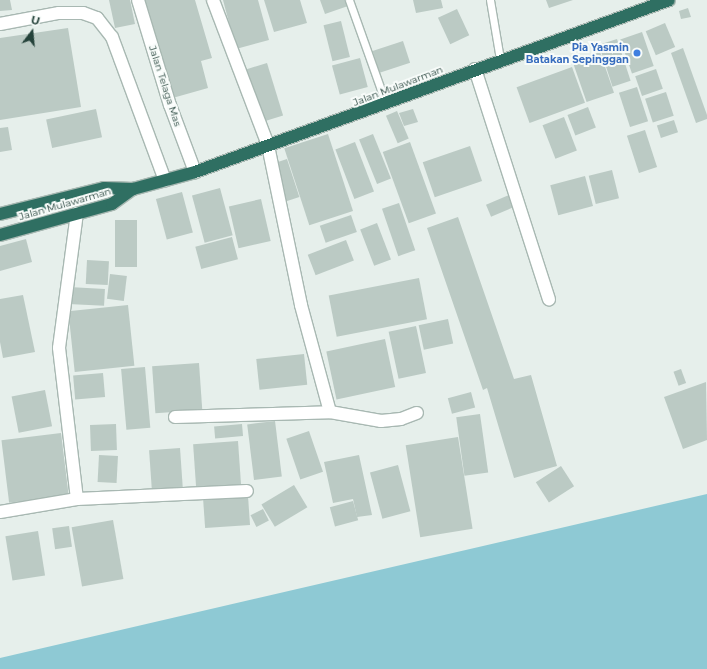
<!DOCTYPE html>
<style>
body{margin:0}
#map{position:relative;width:707px;height:669px;overflow:hidden;background:#e6efeb;font-family:Montserrat,sans-serif}
div>[style]{position:absolute}
.water>*{inset:0;background:#8ec9d4}
.building>*{inset:0;background:#bbcac4;transform-origin:0 0}
.roads{filter:drop-shadow(1px 0 #a8b8b2) drop-shadow(-1px 0 #a8b8b2) drop-shadow(0 1px #a8b8b2) drop-shadow(0 -1px #a8b8b2)}
.lane>*{height:7px;margin:-3.5px;padding:0 3.5px;transform-origin:3.5px;border-radius:3.5px;background:#fff}
.street>*{height:12px;margin:-6px;padding:0 6px;transform-origin:6px;border-radius:6px;background:#fff}
.highway>*{height:12px;margin:-6px;padding:0 6px;transform-origin:6px;border-radius:6px;background:#2f6f62}
.dots>*{width:11px;height:11px;translate:-50% -50%;box-sizing:border-box;border:2px solid #f7fbf9;border-radius:50%}
span{translate:-50% -50%;white-space:nowrap;text-align:center;line-height:1.15;-webkit-text-stroke:4px #f7fbf9;paint-order:stroke}
.shop-label{font-size:10px;color:#366cbe;font-weight:700}
.right{translate:-100% -50%;text-align:right}
.street-label{font-size:10px;color:#24423a}
.north{position:absolute;left:12px;top:12px;width:40px;height:40px;-webkit-text-stroke:3px #f7fbf9;paint-order:stroke;rotate:16deg;font-size:11px;font-weight:700;line-height:16px;text-align:center;color:#24423a}
.north::after{content:'';display:block;margin:auto;width:14px;height:18px;background:#24423a;clip-path:polygon(50% 0,100% 100%,50% 72%,0 100%)}
</style>
<div id="map">
<div class="water">
<i style="clip-path:polygon(707px 494px,707px 669px,0 669px,0 658px)"></i>
</div>
<div class="building">
<i style="clip-path:polygon(0 0,10px 0,12px 10px,0 11px)"></i>
<i style="clip-path:polygon(109px 0,130px 0,135px 24px,115px 28px)"></i>
<i style="clip-path:polygon(141px 0,195px 0,212px 58px,201px 61px,208px 88px,169px 99px)"></i>
<i style="clip-path:polygon(223px 0,258px 0,269px 40px,236px 49px)"></i>
<i style="clip-path:polygon(264px 0,300px 0,307px 23px,274px 32px)"></i>
<i style="clip-path:polygon(320px 0,345px 0,348px 6px,325px 14px)"></i>
<i style="clip-path:polygon(413px 0,441px 0,443px 8px,416px 13px)"></i>
<i style="clip-path:polygon(546px 0,573px 0,549px 8px)"></i>
<i style="clip-path:polygon(688px 8px,691px 17px,681px 19px,679px 11px)"></i>
<i style="left:457px;top:9px;width:29px;height:21px;rotate:65deg"></i>
<i style="left:341px;top:21px;width:37px;height:18px;rotate:76deg"></i>
<i style="left:665px;top:23px;width:26px;height:21px;rotate:67deg"></i>
<i style="clip-path:polygon(68px 28px,81px 107px,0 120px,0 38px)"></i>
<i style="left:642px;top:32px;width:36px;height:23px;rotate:71deg"></i>
<i style="left:617px;top:39px;width:44px;height:19px;rotate:72deg"></i>
<i style="left:403px;top:41px;width:23px;height:32px;rotate:72deg"></i>
<i style="clip-path:polygon(683px 48px,707px 115px,707px 119px,696px 123px,671px 53px)"></i>
<i style="left:600px;top:52px;width:43px;height:29px;rotate:71deg"></i>
<i style="left:360px;top:58px;width:30px;height:29px;rotate:75deg"></i>
<i style="left:267px;top:63px;width:55px;height:22px;rotate:73deg"></i>
<i style="left:572px;top:67px;width:38px;height:59px;rotate:70deg"></i>
<i style="left:656px;top:69px;width:21px;height:22px;rotate:71deg"></i>
<i style="left:637px;top:87px;width:36px;height:19px;rotate:72deg"></i>
<i style="left:666px;top:92px;width:25px;height:22px;rotate:72deg"></i>
<i style="left:588px;top:107px;width:22px;height:22px;rotate:69deg"></i>
<i style="left:96px;top:109px;width:29px;height:51px;rotate:78deg"></i>
<i style="clip-path:polygon(413px 109px,418px 122px,404px 126px,399px 113px)"></i>
<i style="left:397px;top:111px;width:30px;height:12px;rotate:67deg"></i>
<i style="left:564px;top:117px;width:36px;height:23px;rotate:69deg"></i>
<i style="left:674px;top:120px;width:13px;height:18px;rotate:72deg"></i>
<i style="clip-path:polygon(8px 127px,12px 150px,0 152px,0 128px)"></i>
<i style="left:645px;top:130px;width:39px;height:19px;rotate:72deg"></i>
<i style="left:328px;top:134px;width:81px;height:46px;rotate:72deg"></i>
<i style="left:373px;top:134px;width:48px;height:15px;rotate:68deg"></i>
<i style="left:355px;top:142px;width:53px;height:21px;rotate:69deg"></i>
<i style="left:410px;top:142px;width:76px;height:29px;rotate:70deg"></i>
<i style="left:470px;top:146px;width:37px;height:50px;rotate:71deg"></i>
<i style="left:287px;top:159px;width:40px;height:16px;rotate:72deg"></i>
<i style="left:612px;top:170px;width:29px;height:24px;rotate:76deg"></i>
<i style="left:585px;top:176px;width:31px;height:36px;rotate:75deg"></i>
<i style="left:220px;top:188px;width:49px;height:29px;rotate:75deg"></i>
<i style="left:182px;top:192px;width:42px;height:27px;rotate:75deg"></i>
<i style="left:509px;top:195px;width:13px;height:25px;rotate:67deg"></i>
<i style="left:261px;top:199px;width:43px;height:33px;rotate:77deg"></i>
<i style="left:399px;top:203px;width:50px;height:18px;rotate:71deg"></i>
<i style="left:351px;top:215px;width:18px;height:33px;rotate:71deg"></i>
<i style="clip-path:polygon(458px 217px,514px 379px,531px 375px,557px 466px,514px 478px,487px 388px,483px 390px,427px 228px)"></i>
<i style="left:115px;top:220px;width:22px;height:47px"></i>
<i style="left:377px;top:223px;width:39px;height:18px;rotate:69deg"></i>
<i style="left:232px;top:237px;width:23px;height:38px;rotate:75deg"></i>
<i style="clip-path:polygon(26px 239px,32px 262px,0 271px,0 246px)"></i>
<i style="left:346px;top:240px;width:22px;height:41px;rotate:69deg"></i>
<i style="left:87px;top:260px;width:22px;height:24px;rotate:3deg"></i>
<i style="left:110px;top:274px;width:17px;height:25px;rotate:7deg"></i>
<i style="left:419px;top:278px;width:42px;height:92px;rotate:79deg"></i>
<i style="left:69px;top:287px;width:36px;height:17px;rotate:3deg"></i>
<i style="clip-path:polygon(23px 295px,35px 352px,3px 358px,0 342px,0 299px)"></i>
<i style="left:128px;top:305px;width:61px;height:60px;rotate:84deg"></i>
<i style="left:448px;top:319px;width:25px;height:30px;rotate:78deg"></i>
<i style="left:416px;top:326px;width:48px;height:28px;rotate:78deg"></i>
<i style="left:385px;top:339px;width:49px;height:60px;rotate:78deg"></i>
<i style="left:304px;top:354px;width:31px;height:48px;rotate:84deg"></i>
<i style="left:199px;top:363px;width:47px;height:47px;rotate:86deg"></i>
<i style="left:145px;top:367px;width:61px;height:24px;rotate:85deg"></i>
<i style="left:681px;top:369px;width:15px;height:8px;rotate:70deg"></i>
<i style="left:103px;top:373px;width:24px;height:30px;rotate:85deg"></i>
<i style="clip-path:polygon(706px 382px,707px 440px,683px 449px,664px 397px)"></i>
<i style="left:45px;top:390px;width:37px;height:34px;rotate:79deg"></i>
<i style="left:471px;top:392px;width:16px;height:24px;rotate:75deg"></i>
<i style="left:480px;top:414px;width:59px;height:24px;rotate:82deg"></i>
<i style="left:275px;top:421px;width:56px;height:28px;rotate:83deg"></i>
<i style="left:116px;top:424px;width:26px;height:26px;rotate:88deg"></i>
<i style="left:242px;top:424px;width:12px;height:28px;rotate:85deg"></i>
<i style="left:309px;top:431px;width:43px;height:24px;rotate:71deg"></i>
<i style="left:61px;top:433px;width:63px;height:60px;rotate:83deg"></i>
<i style="left:458px;top:437px;width:93px;height:53px;rotate:81deg"></i>
<i style="left:238px;top:441px;width:44px;height:45px;rotate:86deg"></i>
<i style="left:180px;top:448px;width:41px;height:31px;rotate:86deg"></i>
<i style="left:99px;top:455px;width:19px;height:27px;rotate:3deg"></i>
<i style="clip-path:polygon(359px 455px,372px 515px,357px 517px,353px 499px,333px 503px,324px 462px)"></i>
<i style="left:398px;top:465px;width:48px;height:29px;rotate:75deg"></i>
<i style="left:561px;top:466px;width:24px;height:30px;rotate:57deg"></i>
<i style="left:294px;top:485px;width:26px;height:38px;rotate:59deg"></i>
<i style="left:248px;top:496px;width:29px;height:45px;rotate:86deg"></i>
<i style="left:353px;top:501px;width:20px;height:24px;rotate:75deg"></i>
<i style="left:263px;top:509px;width:13px;height:14px;rotate:63deg"></i>
<i style="left:113px;top:520px;width:60px;height:42px;rotate:80deg"></i>
<i style="left:69px;top:526px;width:21px;height:17px;rotate:82deg"></i>
<i style="left:38px;top:531px;width:45px;height:33px;rotate:81deg"></i>
</div>
<div class="roads">
<div class="lane">
<i style="left:349px;top:0;width:110px;rotate:70.4deg"></i>
<i style="left:490px;top:0;width:60px;rotate:80.4deg"></i>
</div>
<div class="street">
<i style="left:138px;top:0;width:110px;rotate:73.1deg"></i>
<i style="left:170px;top:105px;width:72px;rotate:69.5deg"></i>
<i style="left:0;top:24px;width:60px;rotate:-10.6deg"></i>
<i style="left:59px;top:13px;width:24px"></i>
<i style="left:83px;top:13px;width:15px;rotate:20deg"></i>
<i style="left:97px;top:18px;width:24px;rotate:52deg"></i>
<i style="left:112px;top:37px;width:153px;rotate:69.7deg"></i>
<i style="left:475px;top:69px;width:242px;rotate:72.2deg"></i>
<i style="left:77px;top:213px;width:136px;rotate:97.6deg"></i>
<i style="left:59px;top:348px;width:152px;rotate:83.2deg"></i>
<i style="left:77px;top:499px;width:170px;rotate:-2.7deg"></i>
<i style="left:330px;top:412px;width:52px;rotate:10deg"></i>
<i style="left:381px;top:421px;width:20px;rotate:-6deg"></i>
<i style="left:401px;top:419px;width:17px;rotate:-21deg"></i>
<i style="left:175px;top:417px;width:155px;rotate:-1.8deg"></i>
<i style="left:330px;top:412px;width:111px;rotate:-105.2deg"></i>
<i style="left:301px;top:305px;width:163px;rotate:-101.7deg"></i>
<i style="left:268px;top:145px;width:155px;rotate:-110.8deg"></i>
<i style="left:0;top:512px;width:78px;rotate:-9.6deg"></i>
</div>
<div class="highway">
<i style="left:0;top:214px;width:107px;rotate:-14deg"></i>
<i style="left:104px;top:188px;width:29px;rotate:2deg"></i>
<i style="left:133px;top:189px;width:64px;rotate:-15.3deg"></i>
<i style="left:195px;top:172px;width:504px;rotate:-19.94deg"></i>
<i style="left:0;top:235px;width:116px;rotate:-15.5deg"></i>
<i style="left:112px;top:204px;width:26px;rotate:-36deg"></i>
</div>
</div>
<div class="dots">
<i style="left:637px;top:53px;background:#3f7fe0"></i>
</div>
<div class="shop-label">
<span class="right" style="left:629px;top:53px">Pia Yasmin<br>Batakan Sepinggan</span>
</div>
<div class="street-label">
<span style="left:165px;top:86px;rotate:72deg">Jalan Telaga Mas</span>
<span style="left:398px;top:86px;rotate:-21deg">Jalan Mulawarman</span>
<span style="left:65px;top:204px;rotate:-16deg">Jalan Mulawarman</span>
</div>
<div class="north">U</div>
</div>
